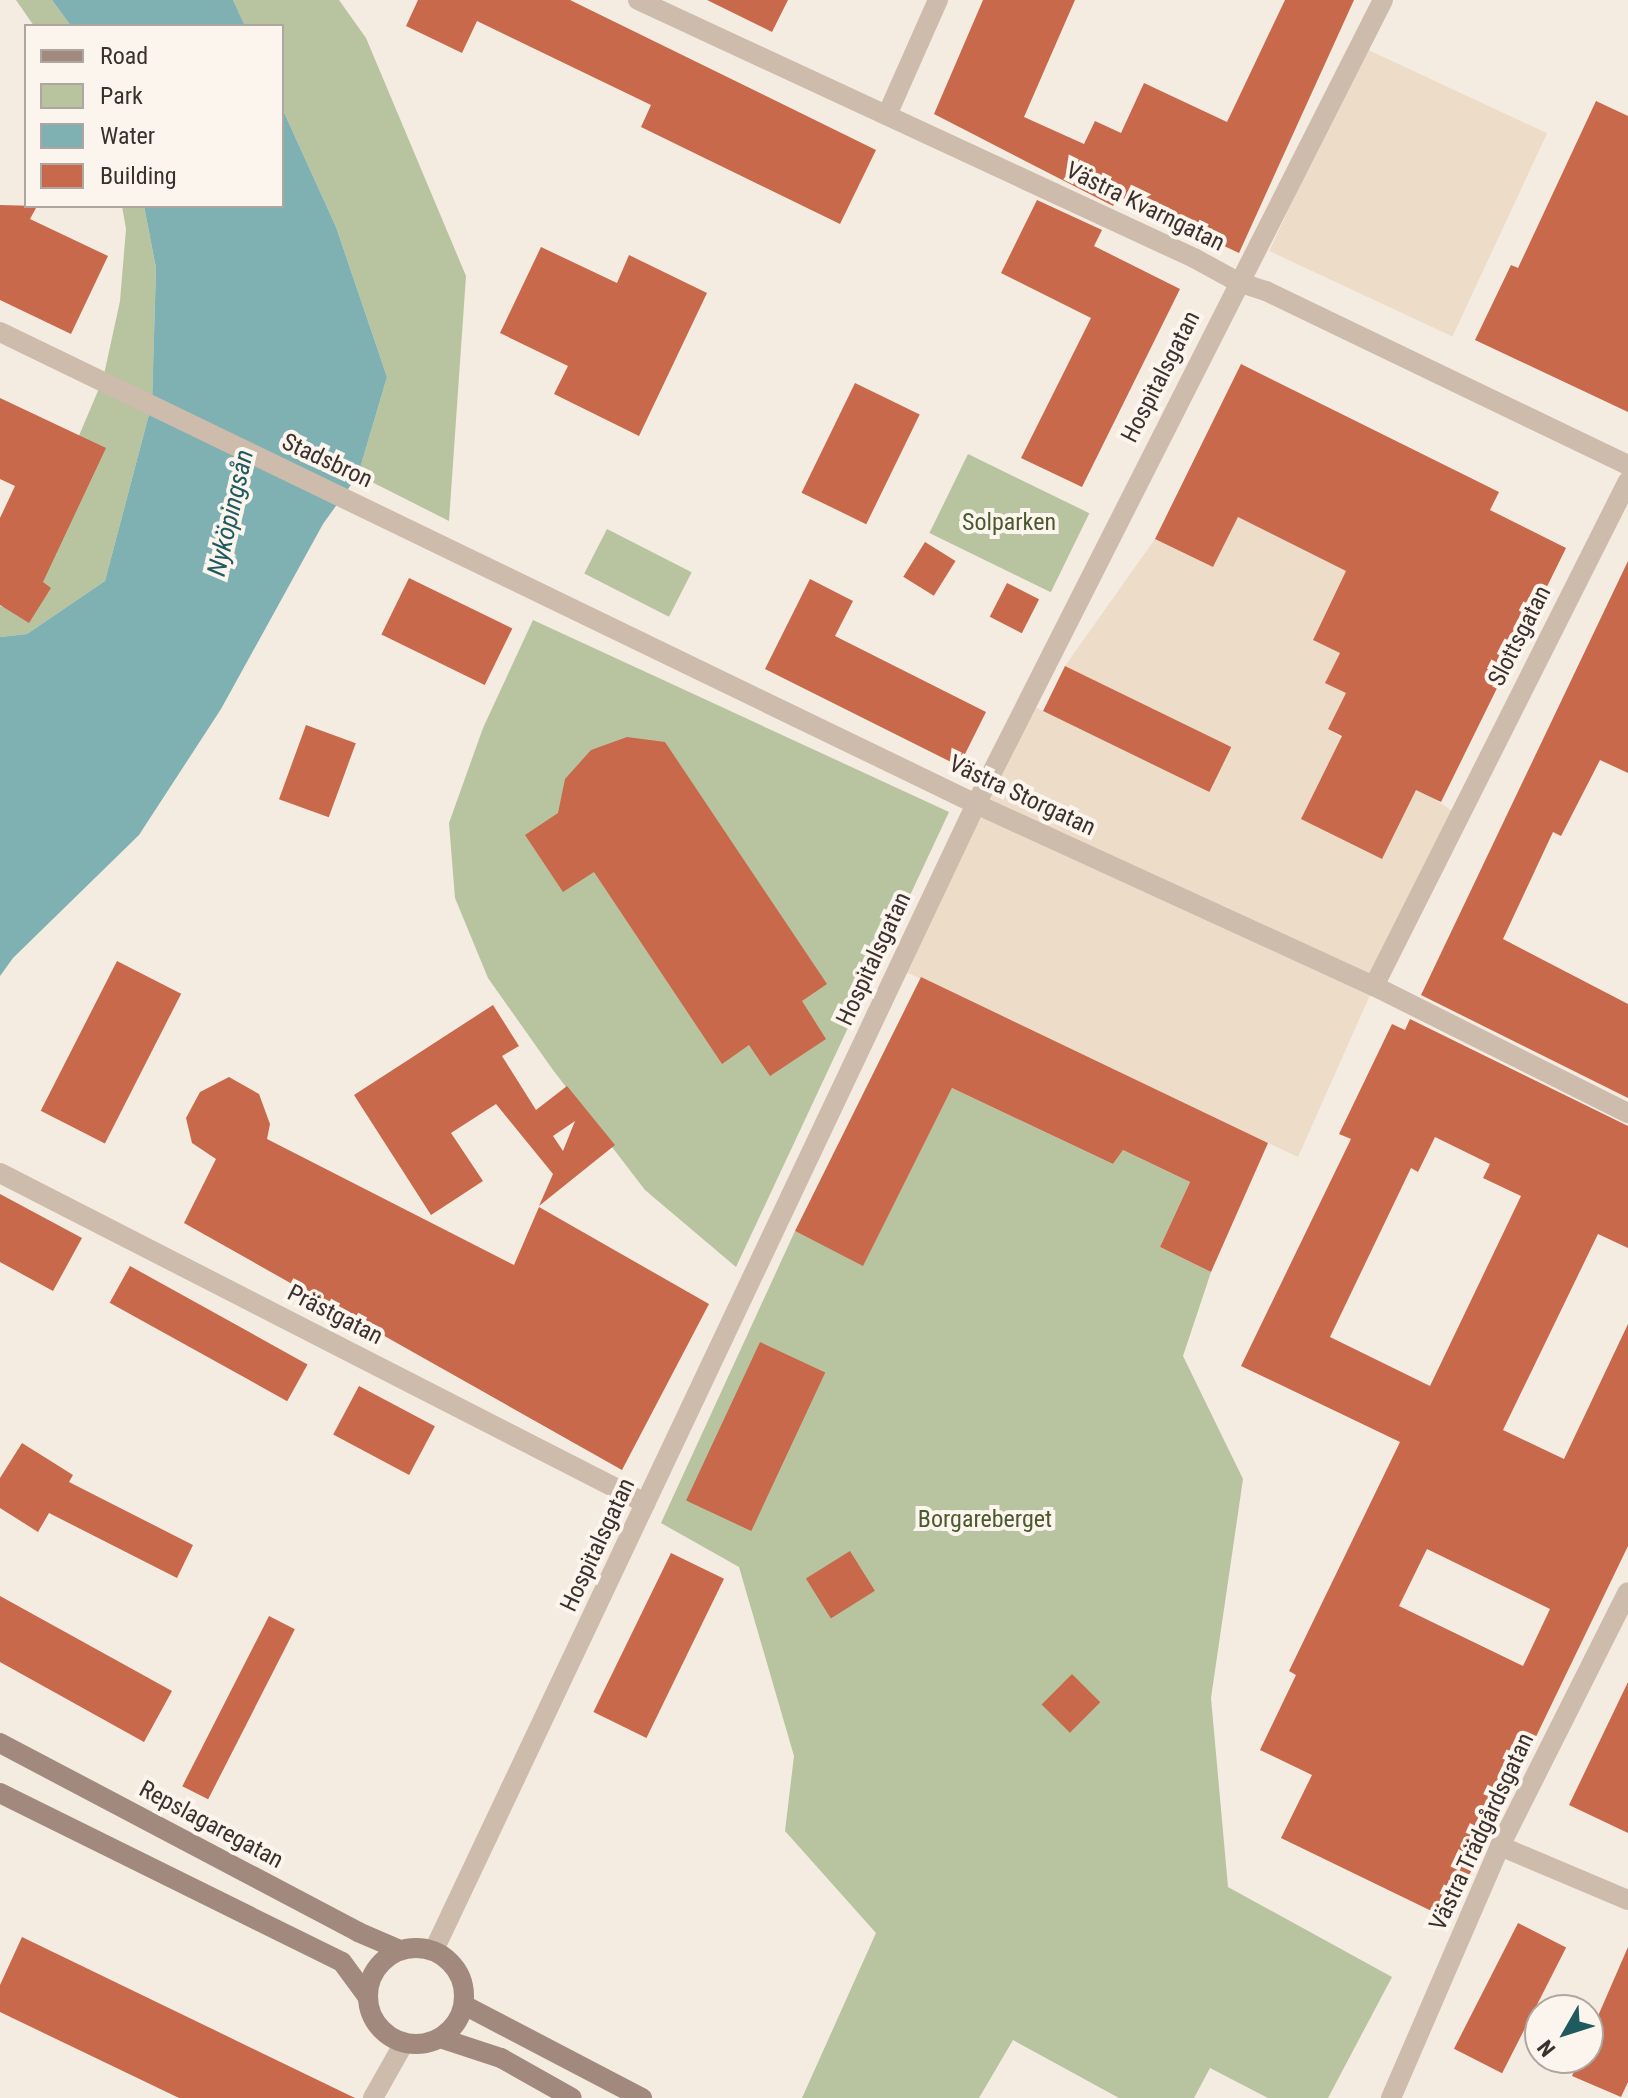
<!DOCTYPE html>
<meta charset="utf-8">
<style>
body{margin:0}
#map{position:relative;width:1628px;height:2098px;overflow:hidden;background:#f4ebe1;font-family:"Roboto Condensed",sans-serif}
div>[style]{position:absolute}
.green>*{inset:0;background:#b8c4a0;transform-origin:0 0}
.plaza>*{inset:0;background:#ecdcc8;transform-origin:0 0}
.water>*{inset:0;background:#7fb0b2}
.building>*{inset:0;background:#c8694b;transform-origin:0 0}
.street>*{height:20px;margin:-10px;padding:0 10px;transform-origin:10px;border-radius:10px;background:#cdbbac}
.secondary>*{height:20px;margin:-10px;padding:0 10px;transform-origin:10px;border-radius:10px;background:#a18a7d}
.secondary>.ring{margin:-10px;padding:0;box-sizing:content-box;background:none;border:20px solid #a18a7d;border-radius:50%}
span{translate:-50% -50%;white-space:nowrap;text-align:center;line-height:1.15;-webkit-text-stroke:8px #fbf5ee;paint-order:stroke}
.street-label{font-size:24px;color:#3b302b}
.park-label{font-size:24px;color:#4a5a2e}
.water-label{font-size:26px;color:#1f5a5e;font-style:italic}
.legend{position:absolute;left:24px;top:24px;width:260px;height:184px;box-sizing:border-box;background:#fbf5ee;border:2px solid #aea6a0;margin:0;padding:10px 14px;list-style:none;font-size:24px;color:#3b302b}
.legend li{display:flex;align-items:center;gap:16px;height:40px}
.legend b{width:40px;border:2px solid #aea6a0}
.north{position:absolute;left:1524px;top:1994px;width:80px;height:80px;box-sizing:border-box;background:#fbf5ee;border:2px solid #aea6a0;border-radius:50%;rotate:231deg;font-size:22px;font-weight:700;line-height:32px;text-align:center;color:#3b302b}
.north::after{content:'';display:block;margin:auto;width:28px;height:36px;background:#1f5a5e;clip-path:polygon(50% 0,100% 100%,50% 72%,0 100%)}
</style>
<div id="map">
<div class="green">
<i style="clip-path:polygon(16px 0,52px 0,71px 26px,34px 26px)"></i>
<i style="clip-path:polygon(233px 0,339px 0,366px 38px,466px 276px,449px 521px,358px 475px,387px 377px,336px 227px,282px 108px,282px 26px,245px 26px)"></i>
<i style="clip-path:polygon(122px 206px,144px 206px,156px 268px,152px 403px,105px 581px,27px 634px,0 637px,0 606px,6px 608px,103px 379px,120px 301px,126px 229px)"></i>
<i style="left:968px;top:454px;width:135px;height:88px;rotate:26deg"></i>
<i style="left:607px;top:529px;width:95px;height:50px;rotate:27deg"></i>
<i style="clip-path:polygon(533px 620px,949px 812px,736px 1267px,645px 1190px,553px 1070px,488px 978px,455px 898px,449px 823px,483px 728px)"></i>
<i style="clip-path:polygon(952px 1088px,1113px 1164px,1123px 1150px,1190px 1182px,1160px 1247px,1211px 1272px,1183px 1356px,1243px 1479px,1211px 1698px,1228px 1887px,1392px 1977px,1328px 2098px,1268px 2098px,1210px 2068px,1194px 2098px,1119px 2098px,1013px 2040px,979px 2098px,802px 2098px,876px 1933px,785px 1831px,794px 1756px,739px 1567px,661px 1523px,795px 1231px,863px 1265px)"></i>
</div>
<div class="plaza">
<i style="left:1364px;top:48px;width:202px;height:224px;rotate:25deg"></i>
<i style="clip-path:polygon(1238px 517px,1346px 571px,1313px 640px,1340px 653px,1326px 682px,1346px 693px,1328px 729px,1457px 814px,1374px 986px,1298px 1157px,904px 971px,1035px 707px,1209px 792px,1230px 747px,1065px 666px,1155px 539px,1213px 567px)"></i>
</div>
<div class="water">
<i style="clip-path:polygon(52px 0,233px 0,245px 26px,71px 26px)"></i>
<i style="clip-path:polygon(282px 108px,336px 227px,387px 377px,358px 475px,323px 524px,221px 709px,139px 835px,13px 958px,0 976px,0 637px,27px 634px,105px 581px,152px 403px,156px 268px,144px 206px,282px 206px)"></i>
</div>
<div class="building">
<i style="clip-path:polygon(418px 0,570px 0,876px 150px,840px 224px,641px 127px,651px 105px,477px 21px,462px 53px,406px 26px)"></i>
<i style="clip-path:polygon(707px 0,788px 0,772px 32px)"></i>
<i style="clip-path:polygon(983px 0,1075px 0,1024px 117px,1084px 144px,1095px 121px,1121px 133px,1144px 83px,1227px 122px,1285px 0,1354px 0,1239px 253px,1118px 196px,1113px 206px,934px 114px)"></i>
<i style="clip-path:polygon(1596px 101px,1628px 116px,1628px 412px,1475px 340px,1511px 265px,1518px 268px)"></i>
<i style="clip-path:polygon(1037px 200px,1102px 230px,1094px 246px,1180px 289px,1082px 487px,1021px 458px,1091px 318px,1001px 273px)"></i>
<i style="clip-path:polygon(0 205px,37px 206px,30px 219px,108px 256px,71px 334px,0 300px)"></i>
<i style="clip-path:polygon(541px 247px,617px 283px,629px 255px,707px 293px,639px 436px,554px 394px,568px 366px,500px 333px)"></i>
<i style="clip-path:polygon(1241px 364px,1499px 492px,1490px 510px,1566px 548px,1441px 802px,1416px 790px,1382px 859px,1301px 819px,1342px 736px,1328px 729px,1346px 693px,1325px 683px,1340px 653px,1313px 640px,1346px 571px,1238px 517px,1213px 567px,1155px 539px)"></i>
<i style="left:855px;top:383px;width:72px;height:122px;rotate:26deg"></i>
<i style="clip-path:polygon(0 398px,106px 448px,43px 582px,51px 588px,29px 623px,0 605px,0 518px,15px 486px,0 479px)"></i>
<i style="left:925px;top:542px;width:36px;height:41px;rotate:32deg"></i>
<i style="clip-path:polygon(1628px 561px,1628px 773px,1600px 760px,1561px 836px,1553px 832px,1503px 939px,1628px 1004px,1628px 1098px,1421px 995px)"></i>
<i style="left:409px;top:578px;width:115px;height:63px;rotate:26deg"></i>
<i style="clip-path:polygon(810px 579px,853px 601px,835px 636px,986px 712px,959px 766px,765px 669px)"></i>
<i style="left:1007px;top:583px;width:36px;height:38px;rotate:27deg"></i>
<i style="left:1065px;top:666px;width:185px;height:50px;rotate:26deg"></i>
<i style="left:306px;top:725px;width:53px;height:79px;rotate:20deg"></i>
<i style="clip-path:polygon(627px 737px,665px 742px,827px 984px,802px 1001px,826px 1039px,770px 1076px,749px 1045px,722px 1064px,594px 872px,563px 892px,525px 835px,558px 813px,565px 779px,591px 750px)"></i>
<i style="left:117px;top:961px;width:72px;height:168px;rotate:27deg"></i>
<i style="clip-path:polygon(921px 977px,1268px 1143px,1211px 1272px,1160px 1247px,1190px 1182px,1123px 1150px,1113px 1164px,952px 1088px,863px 1266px,795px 1231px)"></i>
<i style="clip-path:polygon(evenodd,493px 1005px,519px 1046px,502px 1056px,536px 1110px,567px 1086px,615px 1145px,539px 1206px,553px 1174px,496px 1104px,451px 1133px,483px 1181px,431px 1215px,354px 1095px,493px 1005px,575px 1121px,563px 1151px,553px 1136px,575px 1121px)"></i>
<i style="clip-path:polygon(evenodd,1410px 1019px,1628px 1126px,1628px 1248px,1598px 1234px,1503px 1430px,1564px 1459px,1628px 1324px,1628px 1546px,1448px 1919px,1281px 1838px,1312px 1775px,1260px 1750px,1296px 1675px,1289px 1671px,1400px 1442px,1241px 1366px,1351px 1139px,1339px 1134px,1392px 1024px,1405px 1030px,1410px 1019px,1435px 1137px,1490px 1164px,1483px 1178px,1521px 1196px,1430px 1386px,1330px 1337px,1411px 1168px,1418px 1172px,1435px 1137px,1410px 1019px,1427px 1549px,1550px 1609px,1523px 1666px,1399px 1606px,1427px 1549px)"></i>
<i style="clip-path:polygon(229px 1077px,259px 1094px,270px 1124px,267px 1139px,514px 1265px,539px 1207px,709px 1304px,622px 1470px,184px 1223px,216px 1159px,192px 1143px,186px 1118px,200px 1092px)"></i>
<i style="clip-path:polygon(0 1194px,82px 1238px,53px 1291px,0 1262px)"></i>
<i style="left:130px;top:1266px;width:203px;height:42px;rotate:29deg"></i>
<i style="left:760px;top:1342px;width:72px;height:175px;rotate:25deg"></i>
<i style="left:359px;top:1386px;width:86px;height:55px;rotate:28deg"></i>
<i style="clip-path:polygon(22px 1443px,73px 1475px,69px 1482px,193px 1545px,177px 1578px,49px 1513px,38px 1532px,0 1508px,0 1478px)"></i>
<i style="left:850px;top:1551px;width:47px;height:52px;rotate:58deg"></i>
<i style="left:671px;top:1553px;width:59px;height:177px;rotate:26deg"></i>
<i style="clip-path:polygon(0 1596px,172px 1691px,144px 1742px,0 1662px)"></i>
<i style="left:269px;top:1616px;width:29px;height:191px;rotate:27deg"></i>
<i style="left:1072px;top:1674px;width:40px;height:43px;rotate:45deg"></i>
<i style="clip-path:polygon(1628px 1682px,1628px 1833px,1569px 1805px)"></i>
<i style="left:1518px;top:1923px;width:54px;height:141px;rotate:27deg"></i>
<i style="clip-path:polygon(22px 1937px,355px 2098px,179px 2098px,0 2012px,0 1985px)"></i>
<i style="clip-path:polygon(1628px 1947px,1628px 2082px,1621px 2097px,1572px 2076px,1580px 2058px,1588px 2058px,1588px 2039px)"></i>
</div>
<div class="street">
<i style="left:638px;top:0;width:613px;rotate:24.89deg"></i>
<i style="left:1194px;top:258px;width:50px;rotate:28.6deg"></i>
<i style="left:1238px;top:282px;width:29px;rotate:18deg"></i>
<i style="left:1266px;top:291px;width:402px;rotate:25.7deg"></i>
<i style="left:887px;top:115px;width:126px;rotate:-66.1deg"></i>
<i style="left:0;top:332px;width:1084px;rotate:25.81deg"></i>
<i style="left:976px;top:804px;width:438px;rotate:24.6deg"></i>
<i style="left:1374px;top:986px;width:284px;rotate:26.6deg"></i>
<i style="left:1374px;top:986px;width:565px;rotate:-63.3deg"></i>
<i style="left:0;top:1173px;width:725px;rotate:27.1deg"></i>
<i style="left:1500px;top:1846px;width:139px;rotate:22.9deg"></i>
<i style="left:434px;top:1950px;width:1268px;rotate:-64.69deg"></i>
<i style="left:976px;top:804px;width:901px;rotate:-63.15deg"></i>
<i style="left:373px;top:2098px;width:63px;rotate:-60.6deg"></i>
<i style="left:1391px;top:2098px;width:275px;rotate:-66.6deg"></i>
<i style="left:1500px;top:1846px;width:284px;rotate:-63.3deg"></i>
</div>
<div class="secondary">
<i style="left:0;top:1743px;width:405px;rotate:27.8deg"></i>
<i style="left:358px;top:1932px;width:46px;rotate:23.2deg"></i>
<i style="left:0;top:1793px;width:381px;rotate:26.3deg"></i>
<i style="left:342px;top:1962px;width:42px;rotate:53.7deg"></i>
<i class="ring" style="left:368px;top:1948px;width:76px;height:76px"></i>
<i style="left:464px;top:2005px;width:201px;rotate:27.6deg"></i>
<i style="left:440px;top:2038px;width:64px;rotate:18.2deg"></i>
<i style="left:501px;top:2058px;width:81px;rotate:29.4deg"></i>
</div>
<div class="street-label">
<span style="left:1145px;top:207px;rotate:26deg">Västra Kvarngatan</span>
<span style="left:1161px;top:377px;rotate:-63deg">Hospitalsgatan</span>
<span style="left:327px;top:461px;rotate:25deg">Stadsbron</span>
<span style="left:1520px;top:636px;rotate:-63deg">Slottsgatan</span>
<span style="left:1022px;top:796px;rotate:25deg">Västra Storgatan</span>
<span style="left:874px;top:959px;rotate:-65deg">Hospitalsgatan</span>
<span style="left:335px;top:1315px;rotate:27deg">Prästgatan</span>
<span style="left:598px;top:1545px;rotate:-65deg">Hospitalsgatan</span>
<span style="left:211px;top:1825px;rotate:28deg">Repslagaregatan</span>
<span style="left:1482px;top:1832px;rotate:-65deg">Västra Trädgårdsgatan</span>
</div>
<div class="park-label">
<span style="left:1009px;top:523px">Solparken</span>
<span style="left:985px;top:1520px">Borgareberget</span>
</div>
<div class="water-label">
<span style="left:231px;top:513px;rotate:-77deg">Nyköpingsån</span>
</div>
<ul class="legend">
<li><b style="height:10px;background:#a18a7d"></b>Road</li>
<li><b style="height:22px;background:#b8c4a0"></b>Park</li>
<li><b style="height:22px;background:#7fb0b2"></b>Water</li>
<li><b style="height:22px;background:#c8694b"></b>Building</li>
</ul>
<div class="north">N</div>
</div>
